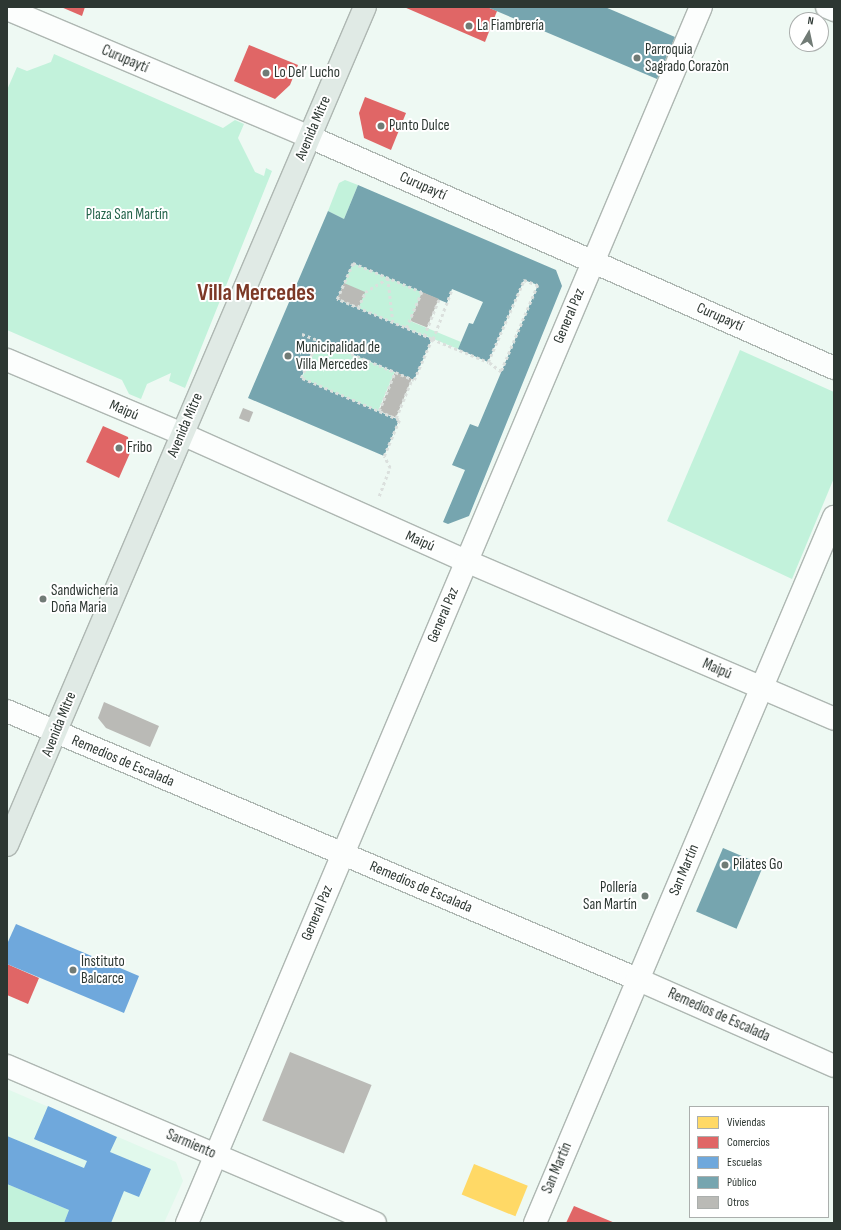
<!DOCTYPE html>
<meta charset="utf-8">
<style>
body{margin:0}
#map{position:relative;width:841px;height:1230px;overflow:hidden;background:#eef9f3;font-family:"Sofia Sans Condensed",sans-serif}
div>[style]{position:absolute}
.built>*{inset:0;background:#e1f9ec}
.green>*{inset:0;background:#c2f2db;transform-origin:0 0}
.homes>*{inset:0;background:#ffd966;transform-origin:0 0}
.shops>*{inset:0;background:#e06666}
.schools>*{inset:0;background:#6fa8dc}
.public>*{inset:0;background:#76a5af;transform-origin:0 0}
.building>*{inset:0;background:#babab6;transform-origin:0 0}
.path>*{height:2.5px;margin-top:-1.25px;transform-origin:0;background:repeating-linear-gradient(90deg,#dbe0dd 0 3px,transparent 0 6px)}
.roads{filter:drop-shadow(1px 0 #aeb7b2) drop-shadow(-1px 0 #aeb7b2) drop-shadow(0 1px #aeb7b2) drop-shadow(0 -1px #aeb7b2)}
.minor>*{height:22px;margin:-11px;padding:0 11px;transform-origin:11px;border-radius:11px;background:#fcfefd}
.major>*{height:22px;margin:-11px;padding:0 11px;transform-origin:11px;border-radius:11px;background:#e0eae5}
.dots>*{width:11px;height:11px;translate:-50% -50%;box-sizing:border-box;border:2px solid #fff;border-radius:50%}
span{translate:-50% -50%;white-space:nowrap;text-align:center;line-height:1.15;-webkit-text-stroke:4px #fff;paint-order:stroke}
.poi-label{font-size:15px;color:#2d3732}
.left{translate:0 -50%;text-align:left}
.right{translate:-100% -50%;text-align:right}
.street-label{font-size:15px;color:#2d3732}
.park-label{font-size:15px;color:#24644b}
.town-label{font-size:23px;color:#7c3826;font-weight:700}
.frame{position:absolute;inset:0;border:8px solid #2d3732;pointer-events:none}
.legend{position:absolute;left:689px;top:1106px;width:140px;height:112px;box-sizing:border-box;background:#fff;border:1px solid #abafad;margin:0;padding:5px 7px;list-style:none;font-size:12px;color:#2d3732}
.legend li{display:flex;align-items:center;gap:8px;height:20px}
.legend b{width:20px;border:1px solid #abafad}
.north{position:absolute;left:789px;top:12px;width:40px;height:40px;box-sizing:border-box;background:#fff;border:1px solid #abafad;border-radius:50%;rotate:9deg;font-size:11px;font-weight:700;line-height:16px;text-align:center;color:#2d3732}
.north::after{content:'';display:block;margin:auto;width:14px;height:18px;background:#717b76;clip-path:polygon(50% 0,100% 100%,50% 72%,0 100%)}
</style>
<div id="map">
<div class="built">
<i style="clip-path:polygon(7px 1089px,176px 1162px,183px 1181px,164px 1223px,7px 1223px)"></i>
</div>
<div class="green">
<i style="clip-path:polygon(54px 54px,223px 128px,235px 120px,244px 124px,238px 138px,255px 172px,264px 176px,266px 168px,272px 171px,185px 388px,169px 381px,171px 373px,147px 384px,141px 399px,129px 394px,122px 380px,7px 330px,7px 90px,17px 67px,27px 71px,51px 62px)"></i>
<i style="clip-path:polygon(345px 180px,358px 185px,344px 219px,328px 211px,339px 183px)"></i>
<i style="clip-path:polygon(353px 263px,422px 292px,410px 321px,461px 342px,458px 349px,358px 308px,344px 283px)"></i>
<i style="left:318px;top:340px;width:83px;height:42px;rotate:23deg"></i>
<i style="clip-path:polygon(740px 350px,834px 392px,834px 478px,792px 579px,667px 521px)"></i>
<i style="clip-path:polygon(7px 1184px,69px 1210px,64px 1223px,7px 1223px)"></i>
</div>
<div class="homes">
<i style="left:474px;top:1164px;width:58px;height:33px;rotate:22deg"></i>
</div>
<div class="shops">
<i style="clip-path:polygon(61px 7px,85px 7px,82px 16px)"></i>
<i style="clip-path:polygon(404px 7px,487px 7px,497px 11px,485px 42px)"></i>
<i style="clip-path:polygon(249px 45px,298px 65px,290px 85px,275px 99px,234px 81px)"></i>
<i style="clip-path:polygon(365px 97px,406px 113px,391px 150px,364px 138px,359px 113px)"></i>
<i style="clip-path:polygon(103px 426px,128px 437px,130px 453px,119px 478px,86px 462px)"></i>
<i style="clip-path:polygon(7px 964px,39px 978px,28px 1004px,7px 995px)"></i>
<i style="clip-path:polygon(574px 1206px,615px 1223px,566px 1223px)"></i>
</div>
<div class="schools">
<i style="clip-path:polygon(16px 924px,139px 976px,124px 1013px,7px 964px,7px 944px)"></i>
<i style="clip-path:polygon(48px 1106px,117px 1137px,110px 1152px,151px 1169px,139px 1197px,124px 1191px,111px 1223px,64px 1223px,69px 1210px,7px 1184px,7px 1136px,84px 1168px,87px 1161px,34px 1139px)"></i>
</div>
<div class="public">
<i style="clip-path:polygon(487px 7px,605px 7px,675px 37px,657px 79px)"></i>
<i style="clip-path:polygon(358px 185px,556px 270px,562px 286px,469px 516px,448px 524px,443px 522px,465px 470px,452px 465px,470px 424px,478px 427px,538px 285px,524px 280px,488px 362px,458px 349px,469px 323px,473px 324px,483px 302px,452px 289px,447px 303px,353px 263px,337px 299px,432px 339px,414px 380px,318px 340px,301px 378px,399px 420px,384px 456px,248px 398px,328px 211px,344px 219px)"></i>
<i style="left:723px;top:848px;width:44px;height:69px;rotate:23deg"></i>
</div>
<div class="building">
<i style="left:344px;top:283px;width:23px;height:17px;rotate:23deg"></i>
<i style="left:422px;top:292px;width:18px;height:31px;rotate:22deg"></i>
<i style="left:395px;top:372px;width:18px;height:42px;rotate:22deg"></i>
<i style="left:243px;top:408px;width:11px;height:11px;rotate:22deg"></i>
<i style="clip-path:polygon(104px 702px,159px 726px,150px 747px,106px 728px,98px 718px)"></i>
<i style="left:290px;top:1052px;width:88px;height:74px;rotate:22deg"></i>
</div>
<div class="path">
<i style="left:358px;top:308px;width:17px;rotate:-66deg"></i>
<i style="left:365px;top:292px;width:27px;rotate:-31deg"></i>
<i style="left:388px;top:278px;width:44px;rotate:83.5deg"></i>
<i style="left:302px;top:334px;width:17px;rotate:21deg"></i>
<i style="left:424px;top:336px;width:40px;rotate:-68deg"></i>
<i style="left:432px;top:339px;width:61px;rotate:22.3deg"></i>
<i style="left:488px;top:362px;width:90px;rotate:-66.3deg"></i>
<i style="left:524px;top:280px;width:15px;rotate:20deg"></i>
<i style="left:538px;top:285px;width:95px;rotate:113deg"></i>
<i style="left:501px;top:372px;width:16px;rotate:-142deg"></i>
<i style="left:433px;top:339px;width:53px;rotate:-69.2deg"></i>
<i style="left:379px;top:411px;width:42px;rotate:-67.7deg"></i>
<i style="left:396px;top:418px;width:42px;rotate:-67.7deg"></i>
<i style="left:379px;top:496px;width:30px;rotate:-69deg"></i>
<i style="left:390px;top:468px;width:13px;rotate:-117deg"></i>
<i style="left:384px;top:456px;width:39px;rotate:-67deg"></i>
<i style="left:399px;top:420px;width:107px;rotate:-156.8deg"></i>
<i style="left:301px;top:378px;width:42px;rotate:-65.9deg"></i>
<i style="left:318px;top:340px;width:104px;rotate:22.6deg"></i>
<i style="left:414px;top:380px;width:45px;rotate:-66.3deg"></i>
<i style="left:432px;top:339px;width:103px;rotate:-157.2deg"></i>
<i style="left:337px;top:299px;width:39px;rotate:-66deg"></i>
<i style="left:353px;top:263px;width:75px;rotate:22.8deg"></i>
<i style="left:422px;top:292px;width:39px;rotate:113deg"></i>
</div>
<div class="roads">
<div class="minor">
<i style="left:827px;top:7px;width:8px;rotate:23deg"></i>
<i style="left:7px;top:9px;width:329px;rotate:22.9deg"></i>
<i style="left:310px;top:137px;width:573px;rotate:23.79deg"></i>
<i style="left:7px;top:360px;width:190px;rotate:22.9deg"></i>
<i style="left:182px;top:434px;width:311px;rotate:24.1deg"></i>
<i style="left:466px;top:561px;width:400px;rotate:23.2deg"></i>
<i style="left:7px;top:711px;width:685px;rotate:23.04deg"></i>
<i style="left:637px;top:979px;width:215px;rotate:23.8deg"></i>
<i style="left:7px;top:1066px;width:400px;rotate:23.1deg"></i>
<i style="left:187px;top:1223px;width:1320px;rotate:-67.09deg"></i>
<i style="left:535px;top:1223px;width:767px;rotate:-67.05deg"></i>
</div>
<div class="major">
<i style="left:7px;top:845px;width:911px;rotate:-66.87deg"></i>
</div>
</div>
<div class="dots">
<i style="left:469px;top:26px;background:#717b76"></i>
<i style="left:637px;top:58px;background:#717b76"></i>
<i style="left:266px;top:73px;background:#717b76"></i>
<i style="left:381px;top:126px;background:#717b76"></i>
<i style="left:288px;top:356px;background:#717b76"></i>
<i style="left:119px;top:448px;background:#717b76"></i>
<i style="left:43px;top:599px;background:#717b76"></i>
<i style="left:725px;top:865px;background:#717b76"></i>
<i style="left:645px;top:896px;background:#717b76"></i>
<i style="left:73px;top:970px;background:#717b76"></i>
</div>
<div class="poi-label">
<span class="left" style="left:477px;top:26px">La Fiambrería</span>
<span class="left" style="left:645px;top:58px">Parroquia<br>Sagrado Corazòn</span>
<span class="left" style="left:274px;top:73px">Lo Del’ Lucho</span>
<span class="left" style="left:389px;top:126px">Punto Dulce</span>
<span class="left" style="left:296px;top:356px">Municipalidad de<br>Villa Mercedes</span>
<span class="left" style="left:127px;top:448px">Fribo</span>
<span class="left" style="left:51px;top:599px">Sandwicheria<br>Doña Maria</span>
<span class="left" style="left:733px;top:865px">Pilates Go</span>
<span class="right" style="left:637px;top:896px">Pollería<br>San Martín</span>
<span class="left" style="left:81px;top:970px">Instituto<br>Balcarce</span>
</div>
<div class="street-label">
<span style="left:125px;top:59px;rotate:23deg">Curupaytí</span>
<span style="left:313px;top:128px;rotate:-67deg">Avenida Mitre</span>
<span style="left:423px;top:186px;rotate:24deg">Curupaytí</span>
<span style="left:569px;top:316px;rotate:-67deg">General Paz</span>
<span style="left:720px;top:317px;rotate:24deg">Curupaytí</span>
<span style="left:124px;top:410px;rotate:23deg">Maipú</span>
<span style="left:185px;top:425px;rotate:-67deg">Avenida Mitre</span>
<span style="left:420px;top:541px;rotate:24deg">Maipú</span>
<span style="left:443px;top:615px;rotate:-67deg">General Paz</span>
<span style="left:717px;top:669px;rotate:23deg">Maipú</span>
<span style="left:59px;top:724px;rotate:-68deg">Avenida Mitre</span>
<span style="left:123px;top:761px;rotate:23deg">Remedios de Escalada</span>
<span style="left:684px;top:870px;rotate:-67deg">San Martín</span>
<span style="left:421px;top:887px;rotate:23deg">Remedios de Escalada</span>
<span style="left:317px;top:913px;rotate:-67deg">General Paz</span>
<span style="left:719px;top:1015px;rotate:24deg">Remedios de Escalada</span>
<span style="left:191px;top:1144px;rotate:23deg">Sarmiento</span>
<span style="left:557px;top:1168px;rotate:-67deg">San Martín</span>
</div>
<div class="park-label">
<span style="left:127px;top:215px">Plaza San Martín</span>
</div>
<div class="town-label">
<span style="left:256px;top:293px">Villa Mercedes</span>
</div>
<div class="frame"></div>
<ul class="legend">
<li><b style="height:11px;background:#ffd966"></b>Viviendas</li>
<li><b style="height:11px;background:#e06666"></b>Comercios</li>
<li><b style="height:11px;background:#6fa8dc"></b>Escuelas</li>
<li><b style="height:11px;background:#76a5af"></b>Público</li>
<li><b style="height:11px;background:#babab6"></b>Otros</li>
</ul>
<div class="north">N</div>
</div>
